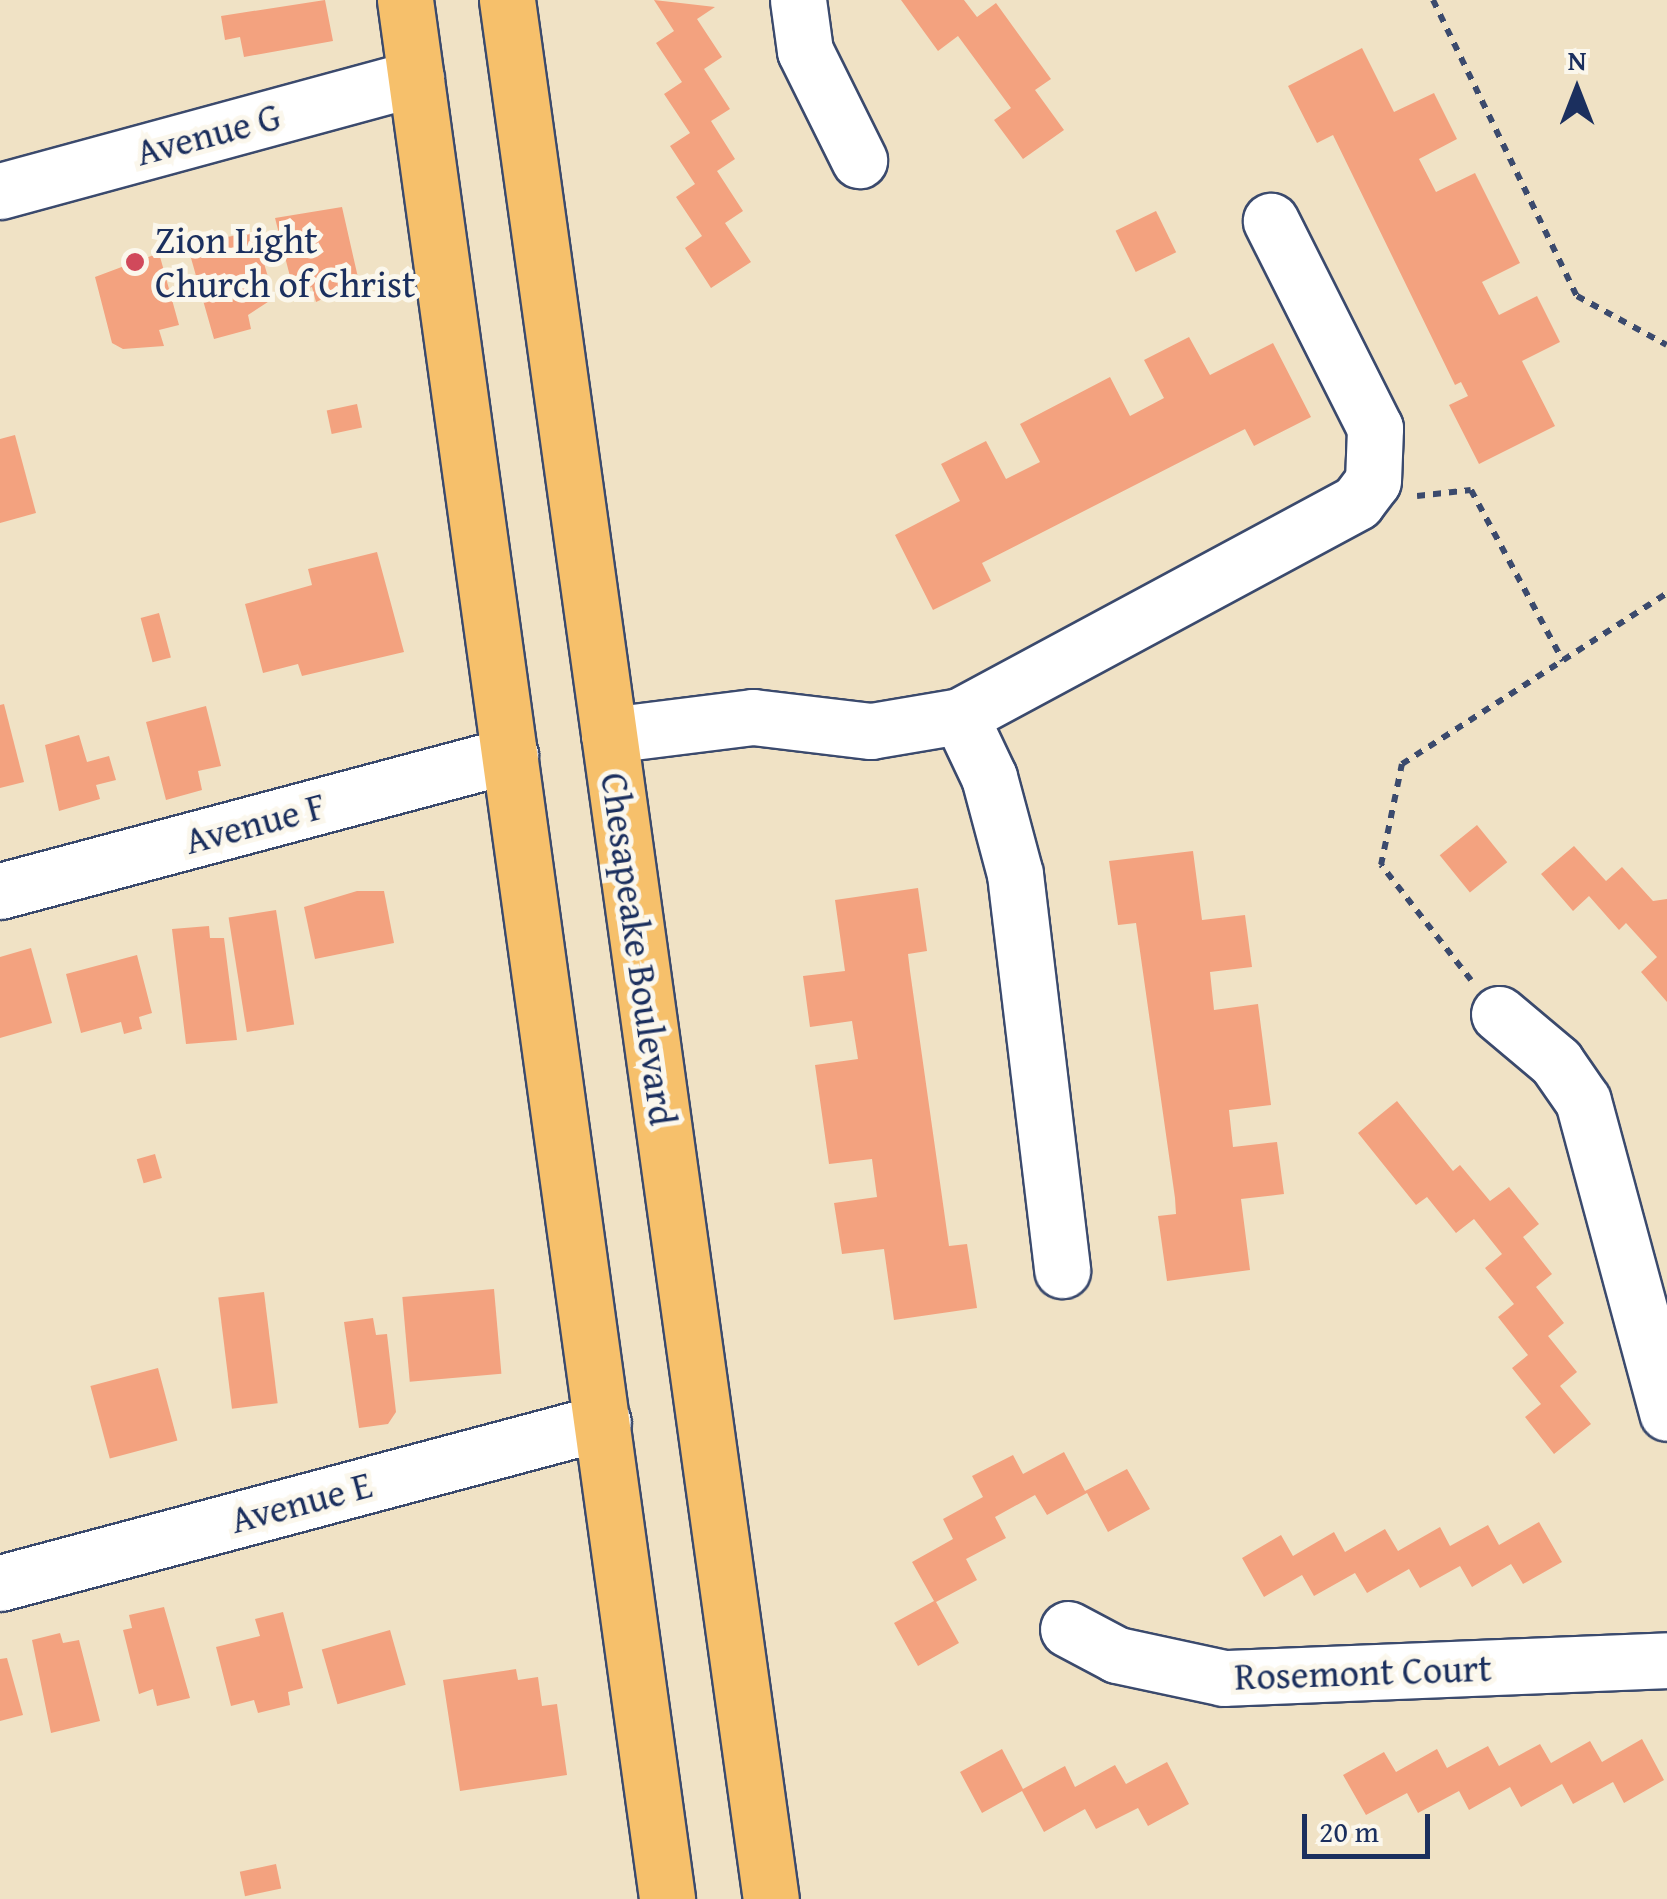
<!DOCTYPE html>
<style>
body{margin:0}
#map{position:relative;width:1667px;height:1899px;overflow:hidden;background:#f0e2c5;font-family:"Gentium Book Plus",serif}
div>[style]{position:absolute}
.building>*{inset:0;background:#f3a27f;transform-origin:0 0}
.path>*{height:6px;margin-top:-3px;transform-origin:0;background:repeating-linear-gradient(90deg,#3b4a6d 0 8px,transparent 0 16px)}
.roads{filter:drop-shadow(2px 0 #3b4a6d) drop-shadow(-2px 0 #3b4a6d) drop-shadow(0 2px #3b4a6d) drop-shadow(0 -2px #3b4a6d)}
.minor>*{height:55px;margin:-27.5px;padding:0 27.5px;transform-origin:27.5px;border-radius:27.5px;background:#fff}
.major>*{height:55px;margin:-27.5px;padding:0 27.5px;transform-origin:27.5px;border-radius:27.5px;background:#f6c06b}
.dots>*{width:28px;height:28px;translate:-50% -50%;box-sizing:border-box;border:5px solid #fbf7ec;border-radius:50%}
span{translate:-50% -50%;white-space:nowrap;text-align:center;line-height:1.15;-webkit-text-stroke:10px #fbf7ec;paint-order:stroke}
.street-label{font-size:38px;color:#1b2f5e}
.poi-label{font-size:38px;color:#1b2f5e}
.left{translate:0 -50%;text-align:left}
.north{position:absolute;left:1527px;top:40px;width:100px;height:100px;-webkit-text-stroke:8px #fbf7ec;paint-order:stroke;rotate:0deg;font-size:28px;font-weight:700;line-height:40px;text-align:center;color:#1b2f5e}
.north::after{content:'';display:block;margin:auto;width:35px;height:45px;background:#1b2f5e;clip-path:polygon(50% 0,100% 100%,50% 72%,0 100%)}
.scale{position:absolute;left:1302px;top:1814px;width:128px;height:45px;box-sizing:border-box;border:5px solid #1b2f5e;border-top:0;padding-left:12px;font-size:30px;line-height:35px;white-space:nowrap;color:#1b2f5e;-webkit-text-stroke:8px #fbf7ec;paint-order:stroke}
</style>
<div id="map">
<div class="building">
<i style="clip-path:polygon(325px 0,333px 41px,244px 57px,240px 37px,225px 40px,221px 16px)"></i>
<i style="clip-path:polygon(654px 0,715px 7px,697px 19px,722px 57px,704px 69px,730px 109px,711px 121px,735px 159px,717px 171px,743px 211px,725px 223px,751px 262px,711px 288px,685px 248px,702px 236px,676px 197px,695px 184px,670px 146px,690px 133px,664px 94px,682px 82px,656px 43px,674px 31px)"></i>
<i style="clip-path:polygon(901px 0,964px 0,977px 17px,996px 3px,1051px 79px,1035px 90px,1064px 130px,1023px 159px,994px 120px,1011px 108px,958px 36px,938px 51px)"></i>
<i style="clip-path:polygon(1362px 48px,1394px 112px,1434px 93px,1457px 139px,1419px 159px,1436px 192px,1475px 173px,1520px 263px,1482px 282px,1499px 315px,1537px 296px,1560px 342px,1522px 361px,1555px 426px,1479px 464px,1449px 405px,1468px 396px,1461px 382px,1455px 385px,1333px 135px,1317px 143px,1288px 86px)"></i>
<i style="clip-path:polygon(342px 207px,359px 282px,316px 302px,312px 287px,294px 292px,275px 218px)"></i>
<i style="left:1156px;top:211px;width:46px;height:45px;rotate:64deg"></i>
<i style="clip-path:polygon(255px 232px,274px 298px,248px 315px,251px 329px,214px 339px,187px 244px)"></i>
<i style="clip-path:polygon(159px 253px,179px 325px,159px 330px,164px 346px,123px 349px,112px 343px,95px 277px)"></i>
<i style="clip-path:polygon(1189px 337px,1210px 375px,1273px 343px,1311px 417px,1254px 446px,1245px 429px,982px 563px,991px 581px,933px 610px,895px 535px,960px 501px,941px 464px,986px 441px,1006px 479px,1040px 462px,1020px 424px,1110px 377px,1130px 416px,1164px 398px,1144px 360px)"></i>
<i style="left:357px;top:404px;width:24px;height:31px;rotate:78deg"></i>
<i style="clip-path:polygon(15px 435px,36px 513px,0 523px,0 439px)"></i>
<i style="clip-path:polygon(377px 552px,404px 652px,302px 676px,298px 664px,263px 673px,245px 604px,312px 585px,308px 569px)"></i>
<i style="left:159px;top:613px;width:46px;height:19px;rotate:75deg"></i>
<i style="clip-path:polygon(4px 704px,24px 782px,0 788px,0 705px)"></i>
<i style="clip-path:polygon(206px 706px,221px 766px,198px 771px,202px 790px,166px 800px,146px 722px)"></i>
<i style="clip-path:polygon(79px 735px,87px 762px,109px 756px,116px 780px,96px 785px,100px 799px,59px 811px,45px 745px)"></i>
<i style="left:1477px;top:825px;width:48px;height:48px;rotate:51deg"></i>
<i style="clip-path:polygon(1574px 846px,1606px 881px,1622px 867px,1653px 901px,1667px 899px,1667px 1002px,1641px 972px,1657px 957px,1626px 923px,1619px 930px,1589px 896px,1573px 911px,1541px 874px)"></i>
<i style="clip-path:polygon(1193px 851px,1202px 920px,1245px 915px,1252px 967px,1210px 972px,1214px 1010px,1258px 1004px,1271px 1105px,1229px 1110px,1233px 1147px,1277px 1142px,1284px 1194px,1241px 1199px,1250px 1270px,1167px 1281px,1158px 1216px,1176px 1214px,1175px 1198px,1136px 923px,1118px 925px,1109px 861px)"></i>
<i style="clip-path:polygon(918px 888px,927px 951px,908px 954px,910px 971px,949px 1246px,967px 1244px,977px 1308px,894px 1320px,884px 1249px,842px 1254px,834px 1203px,877px 1197px,872px 1159px,829px 1164px,815px 1065px,858px 1059px,852px 1021px,810px 1027px,803px 976px,845px 971px,835px 900px)"></i>
<i style="clip-path:polygon(357px 891px,384px 891px,394px 943px,315px 959px,304px 907px)"></i>
<i style="left:276px;top:910px;width:116px;height:48px;rotate:81deg"></i>
<i style="clip-path:polygon(209px 926px,210px 938px,224px 938px,237px 1040px,186px 1044px,172px 929px)"></i>
<i style="clip-path:polygon(31px 948px,52px 1023px,0 1038px,0 957px)"></i>
<i style="clip-path:polygon(137px 955px,152px 1013px,139px 1017px,142px 1029px,124px 1034px,121px 1022px,81px 1033px,66px 974px)"></i>
<i style="clip-path:polygon(1397px 1101px,1453px 1171px,1460px 1165px,1490px 1201px,1509px 1187px,1539px 1224px,1523px 1237px,1552px 1274px,1536px 1287px,1564px 1323px,1548px 1336px,1577px 1372px,1560px 1386px,1591px 1424px,1554px 1454px,1525px 1417px,1541px 1404px,1512px 1368px,1528px 1355px,1498px 1317px,1514px 1304px,1485px 1268px,1502px 1254px,1474px 1219px,1456px 1233px,1427px 1197px,1416px 1205px,1358px 1133px)"></i>
<i style="left:155px;top:1154px;width:25px;height:19px;rotate:74deg"></i>
<i style="left:494px;top:1289px;width:85px;height:92px;rotate:85deg"></i>
<i style="left:264px;top:1292px;width:112px;height:46px;rotate:83deg"></i>
<i style="clip-path:polygon(373px 1318px,376px 1335px,387px 1334px,396px 1412px,388px 1424px,359px 1428px,344px 1322px)"></i>
<i style="left:158px;top:1368px;width:75px;height:70px;rotate:75deg"></i>
<i style="clip-path:polygon(1064px 1452px,1085px 1491px,1127px 1469px,1150px 1509px,1108px 1532px,1087px 1493px,1047px 1515px,1035px 1495px,995px 1517px,1006px 1538px,966px 1559px,977px 1580px,936px 1602px,959px 1643px,918px 1666px,894px 1623px,934px 1601px,912px 1562px,953px 1539px,943px 1519px,983px 1497px,972px 1476px,1013px 1455px,1023px 1474px)"></i>
<i style="clip-path:polygon(1539px 1522px,1562px 1562px,1523px 1584px,1511px 1564px,1472px 1587px,1460px 1566px,1420px 1588px,1409px 1569px,1367px 1593px,1355px 1573px,1314px 1596px,1302px 1575px,1264px 1597px,1242px 1558px,1281px 1535px,1293px 1556px,1334px 1532px,1345px 1552px,1385px 1529px,1398px 1551px,1440px 1527px,1450px 1546px,1488px 1525px,1499px 1545px)"></i>
<i style="clip-path:polygon(164px 1607px,190px 1698px,157px 1706px,153px 1689px,139px 1694px,123px 1630px,132px 1628px,129px 1615px)"></i>
<i style="clip-path:polygon(283px 1612px,303px 1688px,288px 1692px,290px 1705px,258px 1713px,254px 1700px,231px 1706px,216px 1647px,260px 1636px,255px 1619px)"></i>
<i style="left:390px;top:1630px;width:57px;height:71px;rotate:74deg"></i>
<i style="clip-path:polygon(60px 1633px,63px 1643px,79px 1640px,100px 1721px,51px 1733px,32px 1640px)"></i>
<i style="clip-path:polygon(7px 1658px,23px 1715px,0 1721px,0 1659px)"></i>
<i style="clip-path:polygon(516px 1669px,518px 1680px,538px 1677px,542px 1706px,557px 1704px,567px 1775px,460px 1791px,443px 1680px)"></i>
<i style="clip-path:polygon(1642px 1739px,1664px 1780px,1624px 1803px,1613px 1782px,1573px 1804px,1562px 1784px,1521px 1807px,1510px 1787px,1469px 1810px,1459px 1791px,1418px 1813px,1407px 1793px,1366px 1815px,1343px 1775px,1384px 1752px,1396px 1772px,1437px 1749px,1447px 1768px,1488px 1746px,1499px 1766px,1540px 1744px,1551px 1763px,1590px 1741px,1602px 1762px)"></i>
<i style="clip-path:polygon(1002px 1749px,1023px 1789px,1065px 1766px,1075px 1787px,1115px 1765px,1126px 1784px,1167px 1762px,1189px 1804px,1148px 1826px,1138px 1808px,1096px 1829px,1085px 1809px,1044px 1832px,1022px 1791px,982px 1813px,960px 1772px)"></i>
<i style="left:276px;top:1864px;width:25px;height:37px;rotate:78deg"></i>
</div>
<div class="path">
<i style="left:1433px;top:0;width:329px;rotate:64.1deg"></i>
<i style="left:1577px;top:296px;width:102px;rotate:28.6deg"></i>
<i style="left:1417px;top:496px;width:54px;rotate:-6.3deg"></i>
<i style="left:1471px;top:490px;width:194px;rotate:61.7deg"></i>
<i style="left:1471px;top:980px;width:146px;rotate:-128deg"></i>
<i style="left:1381px;top:865px;width:103px;rotate:-78.3deg"></i>
<i style="left:1402px;top:764px;width:315px;rotate:-32.8deg"></i>
</div>
<div class="roads">
<div class="minor">
<i style="left:798px;top:0;width:51px;rotate:82.2deg"></i>
<i style="left:805px;top:51px;width:122px;rotate:63.6deg"></i>
<i style="left:0;top:191px;width:431px;rotate:-15.2deg"></i>
<i style="left:960px;top:716px;width:68px;rotate:64.6deg"></i>
<i style="left:989px;top:777px;width:100px;rotate:75deg"></i>
<i style="left:1015px;top:874px;width:399px;rotate:83.2deg"></i>
<i style="left:609px;top:735px;width:145px;rotate:-7.1deg"></i>
<i style="left:753px;top:717px;width:119px;rotate:6.8deg"></i>
<i style="left:871px;top:731px;width:90px;rotate:-9.6deg"></i>
<i style="left:960px;top:716px;width:451px;rotate:-28.3deg"></i>
<i style="left:1357px;top:502px;width:26px;rotate:-53deg"></i>
<i style="left:1373px;top:481px;width:53px;rotate:-87.8deg"></i>
<i style="left:1375px;top:428px;width:232px;rotate:-116.7deg"></i>
<i style="left:0;top:891px;width:528px;rotate:-14.93deg"></i>
<i style="left:1499px;top:1014px;width:75px;rotate:40.1deg"></i>
<i style="left:1556px;top:1062px;width:47px;rotate:55.3deg"></i>
<i style="left:1583px;top:1101px;width:323px;rotate:74.9deg"></i>
<i style="left:0;top:1583px;width:624px;rotate:-14.95deg"></i>
<i style="left:1068px;top:1629px;width:55px;rotate:28deg"></i>
<i style="left:1117px;top:1655px;width:109px;rotate:12.1deg"></i>
<i style="left:1224px;top:1678px;width:443px;rotate:-2.3deg"></i>
</div>
<div class="major">
<i style="left:405px;top:0;width:1917px;rotate:82.14deg"></i>
<i style="left:507px;top:0;width:1917px;rotate:82.09deg"></i>
</div>
</div>
<div class="dots">
<i style="left:135px;top:262px;background:#d1495b"></i>
</div>
<div class="street-label">
<span style="left:208px;top:134px;rotate:-15deg">Avenue G</span>
<span style="left:255px;top:823px;rotate:-15deg">Avenue F</span>
<span style="left:639px;top:949px;rotate:82deg">Chesapeake Boulevard</span>
<span style="left:301px;top:1502px;rotate:-15deg">Avenue E</span>
<span style="left:1363px;top:1672px;rotate:-2deg">Rosemont Court</span>
</div>
<div class="poi-label">
<span class="left" style="left:155px;top:262px">Zion Light<br>Church of Christ</span>
</div>
<div class="north">N</div>
<div class="scale">20 m</div>
</div>
